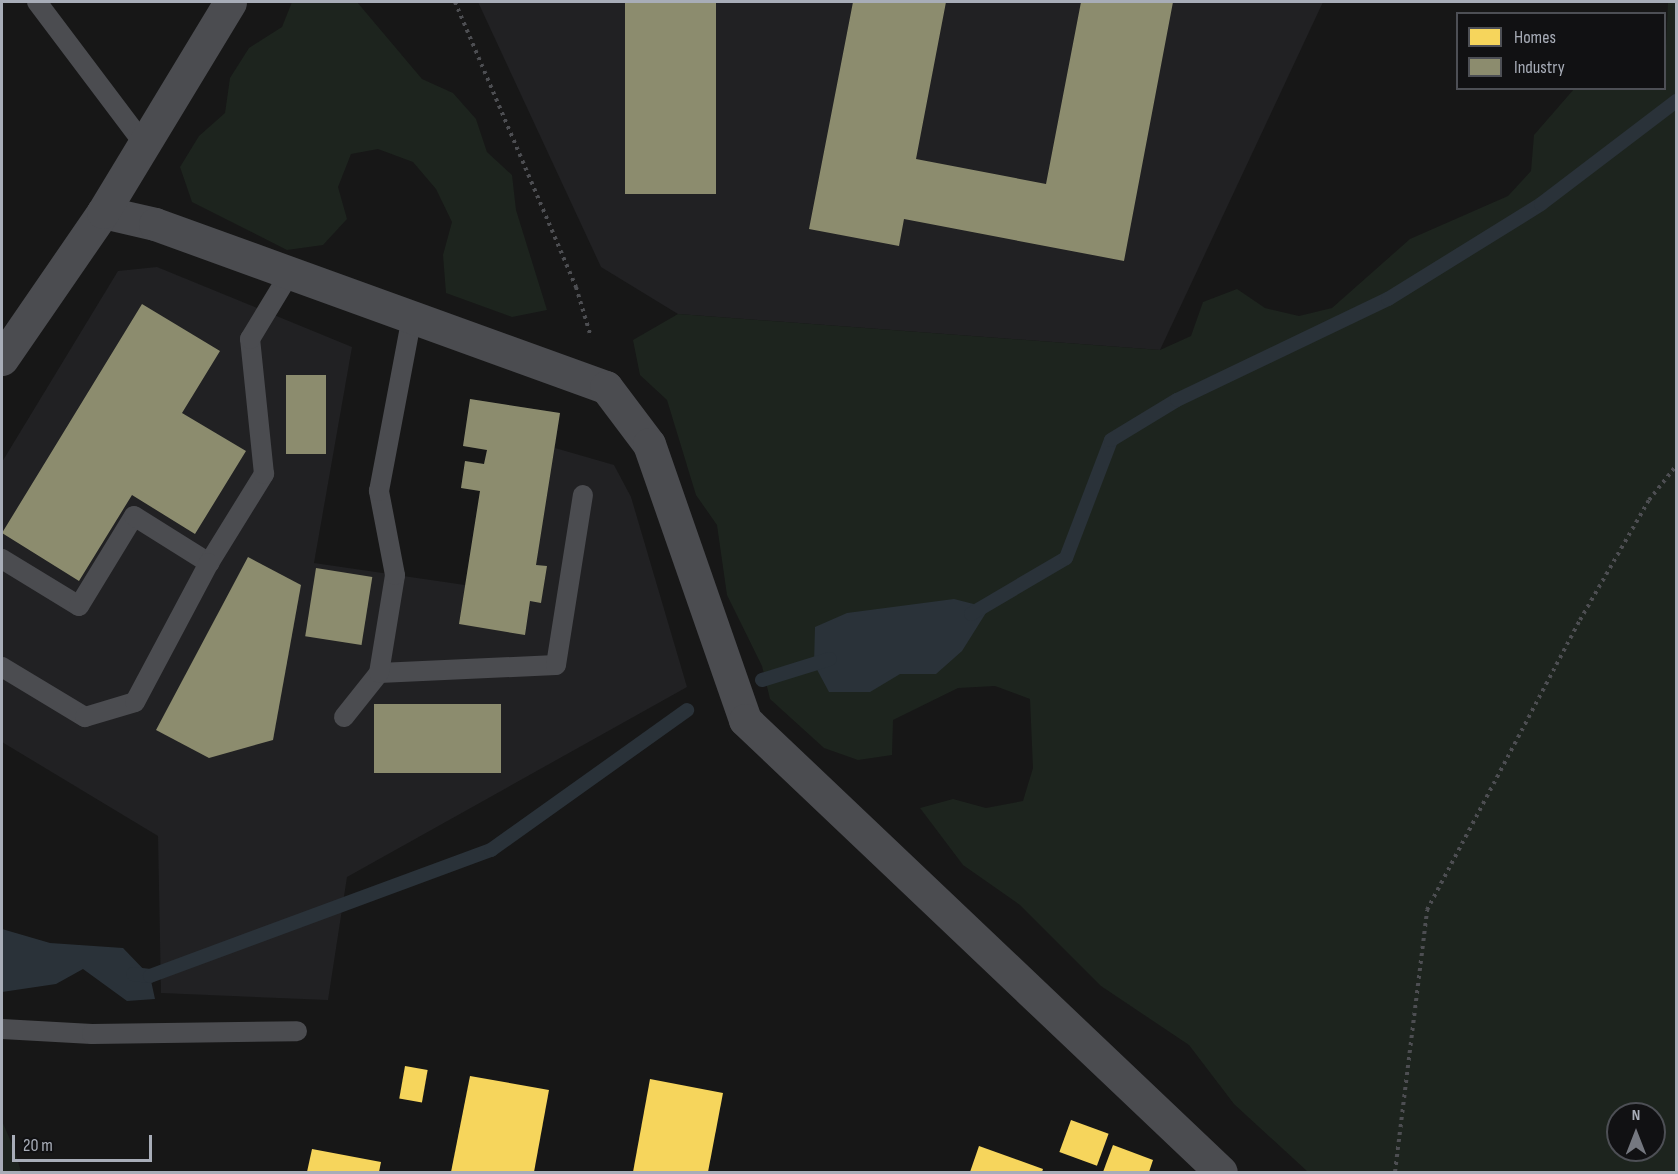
<!DOCTYPE html>
<style>
body{margin:0}
#map{position:relative;width:1678px;height:1174px;overflow:hidden;background:#171717;font-family:"Sofia Sans Condensed",sans-serif}
div>[style]{position:absolute}
.built>*{inset:0;background:#212123}
.green>*{inset:0;background:#1d241e}
.water>*{inset:0;background:#2a3239}
.homes>*{inset:0;background:#f6d55c;transform-origin:0 0}
.industry>*{inset:0;background:#8c8c6e;transform-origin:0 0}
.stream>*{height:14px;margin:-7px;padding:0 7px;transform-origin:7px;border-radius:7px;background:#2a3239}
.path>*{height:4px;margin-top:-2px;transform-origin:0;background:repeating-linear-gradient(90deg,#4d4e52 0 3px,transparent 0 7.5px)}
.service>*{height:20px;margin:-10px;padding:0 10px;transform-origin:10px;border-radius:10px;background:#4b4c50}
.minor>*{height:33px;margin:-16.5px;padding:0 16.5px;transform-origin:16.5px;border-radius:16.5px;background:#4b4c50}
span{translate:-50% -50%;white-space:nowrap;text-align:center;line-height:1.15;-webkit-text-stroke:6px #111113;paint-order:stroke}
.frame{position:absolute;inset:0;border:3px solid #a8adb8;pointer-events:none}
.legend{position:absolute;left:1456px;top:12px;width:210px;height:78px;box-sizing:border-box;background:#111113;border:2px solid #4d4f55;margin:0;padding:8px 10px;list-style:none;font-size:18px;color:#a8adb8}
.legend li{display:flex;align-items:center;gap:12px;height:30px}
.legend b{width:30px;border:2px solid #4d4f55}
.north{position:absolute;left:1606px;top:1102px;width:60px;height:60px;box-sizing:border-box;background:#111113;border:2px solid #4d4f55;border-radius:50%;rotate:0deg;font-size:16px;font-weight:700;line-height:24px;text-align:center;color:#a8adb8}
.north::after{content:'';display:block;margin:auto;width:21px;height:27px;background:#757880;clip-path:polygon(50% 0,100% 100%,50% 72%,0 100%)}
.scale{position:absolute;left:12px;top:1135px;width:140px;height:27px;box-sizing:border-box;border:3px solid #a8adb8;border-top:0;padding-left:8px;font-size:18px;line-height:21px;white-space:nowrap;color:#a8adb8;-webkit-text-stroke:4px #111113;paint-order:stroke}
</style>
<div id="map">
<div class="built">
<i style="clip-path:polygon(478px 2px,1323px 2px,1160px 350px,678px 314px,601px 267px)"></i>
<i style="clip-path:polygon(157px 267px,352px 347px,314px 563px,465px 585px,480px 491px,461px 488px,465px 461px,484px 464px,487px 450px,463px 446px,470px 399px,560px 413px,555px 448px,614px 465px,631px 497px,687px 687px,347px 877px,328px 1000px,161px 993px,158px 836px,2px 742px,2px 462px,118px 271px)"></i>
</div>
<div class="green">
<i style="clip-path:polygon(292px 2px,357px 2px,422px 79px,453px 93px,476px 119px,487px 152px,512px 175px,516px 210px,547px 310px,512px 317px,446px 293px,443px 255px,452px 222px,436px 189px,413px 162px,378px 149px,351px 154px,338px 187px,347px 219px,323px 245px,287px 250px,192px 202px,180px 167px,199px 136px,225px 113px,230px 78px,249px 48px,282px 27px)"></i>
<i style="clip-path:polygon(evenodd,1668px 2px,1676px 2px,1676px 1172px,1308px 1172px,1234px 1104px,1189px 1045px,1101px 986px,1020px 905px,963px 865px,920px 808px,953px 799px,986px 808px,1023px 801px,1033px 768px,1030px 699px,995px 686px,958px 688px,893px 720px,892px 755px,858px 760px,824px 748px,770px 699px,762px 666px,727px 595px,717px 525px,696px 495px,667px 400px,640px 375px,633px 340px,678px 314px,1160px 350px,1191px 336px,1203px 302px,1237px 289px,1265px 308px,1299px 316px,1332px 308px,1410px 239px,1508px 196px,1531px 171px,1534px 135px,1574px 89px,1664px 88px,1668px 2px,1618px 1114px,1654px 1114px,1654px 1150px,1618px 1150px,1618px 1114px)"></i>
<i style="clip-path:polygon(2px 1121px,15px 1151px,21px 1172px,2px 1172px)"></i>
</div>
<div class="water">
<i style="clip-path:polygon(954px 599px,989px 608px,962px 651px,936px 674px,900px 674px,870px 692px,829px 692px,814px 664px,815px 627px,847px 613px)"></i>
<i style="clip-path:polygon(2px 929px,50px 943px,123px 948px,150px 976px,155px 999px,127px 1001px,83px 969px,56px 984px,2px 992px)"></i>
</div>
<div class="homes">
<i style="left:405px;top:1066px;width:23px;height:33px;rotate:10deg"></i>
<i style="clip-path:polygon(470px 1076px,549px 1090px,534px 1172px,451px 1172px)"></i>
<i style="clip-path:polygon(650px 1079px,723px 1093px,708px 1172px,633px 1172px)"></i>
<i style="left:1071px;top:1120px;width:40px;height:34px;rotate:20deg"></i>
<i style="clip-path:polygon(1113px 1145px,1153px 1160px,1149px 1172px,1103px 1172px)"></i>
<i style="clip-path:polygon(979px 1146px,1043px 1169px,1042px 1172px,970px 1172px)"></i>
<i style="clip-path:polygon(312px 1149px,381px 1162px,379px 1172px,307px 1172px)"></i>
</div>
<div class="industry">
<i style="left:625px;top:2px;width:91px;height:192px"></i>
<i style="clip-path:polygon(853px 2px,946px 2px,916px 159px,1046px 184px,1081px 2px,1173px 2px,1124px 261px,904px 219px,899px 246px,809px 229px)"></i>
<i style="clip-path:polygon(142px 304px,220px 351px,182px 413px,246px 451px,195px 534px,132px 495px,79px 581px,2px 533px)"></i>
<i style="left:286px;top:375px;width:40px;height:79px"></i>
<i style="clip-path:polygon(470px 399px,560px 413px,536px 565px,547px 566px,541px 603px,530px 601px,525px 635px,459px 624px,480px 491px,461px 488px,465px 461px,484px 464px,487px 450px,463px 446px)"></i>
<i style="clip-path:polygon(248px 557px,301px 585px,273px 740px,209px 758px,156px 730px)"></i>
<i style="left:316px;top:568px;width:57px;height:69px;rotate:9deg"></i>
<i style="left:374px;top:704px;width:127px;height:69px"></i>
</div>
<div class="stream">
<i style="left:971px;top:614px;width:110px;rotate:-30.5deg"></i>
<i style="left:1066px;top:558px;width:126px;rotate:-69.1deg"></i>
<i style="left:1111px;top:440px;width:77px;rotate:-31.2deg"></i>
<i style="left:1177px;top:400px;width:234px;rotate:-25.6deg"></i>
<i style="left:1388px;top:299px;width:180px;rotate:-31.8deg"></i>
<i style="left:1541px;top:204px;width:170px;rotate:-37.3deg"></i>
<i style="left:762px;top:680px;width:71px;rotate:-17.2deg"></i>
<i style="left:133px;top:974px;width:17px;rotate:7deg"></i>
<i style="left:150px;top:976px;width:364px;rotate:-20.3deg"></i>
<i style="left:491px;top:850px;width:241px;rotate:-35.5deg"></i>
</div>
<div class="path">
<i style="left:455px;top:2px;width:310px;rotate:67deg"></i>
<i style="left:576px;top:287px;width:52px;rotate:73.3deg"></i>
<i style="left:1395px;top:1172px;width:264px;rotate:-83deg"></i>
<i style="left:1427px;top:910px;width:328px;rotate:-62.2deg"></i>
<i style="left:1580px;top:620px;width:138px;rotate:-60.1deg"></i>
<i style="left:1649px;top:500px;width:43px;rotate:-51.5deg"></i>
</div>
<div class="service">
<i style="left:37px;top:2px;width:178px;rotate:53deg"></i>
<i style="left:2px;top:559px;width:90px;rotate:31.4deg"></i>
<i style="left:79px;top:606px;width:105px;rotate:-58.6deg"></i>
<i style="left:134px;top:516px;width:89px;rotate:32.1deg"></i>
<i style="left:209px;top:563px;width:105px;rotate:-58.3deg"></i>
<i style="left:264px;top:474px;width:136px;rotate:-95.9deg"></i>
<i style="left:250px;top:339px;width:77px;rotate:-58.8deg"></i>
<i style="left:2px;top:667px;width:97px;rotate:31.1deg"></i>
<i style="left:85px;top:717px;width:52px;rotate:-16.7deg"></i>
<i style="left:135px;top:702px;width:157px;rotate:-62deg"></i>
<i style="left:379px;top:673px;width:177px;rotate:-2.6deg"></i>
<i style="left:556px;top:665px;width:172px;rotate:-81deg"></i>
<i style="left:344px;top:717px;width:56px;rotate:-51.5deg"></i>
<i style="left:379px;top:673px;width:99px;rotate:-80.7deg"></i>
<i style="left:395px;top:575px;width:86px;rotate:-100.8deg"></i>
<i style="left:379px;top:491px;width:177px;rotate:-79.3deg"></i>
<i style="left:2px;top:1029px;width:90px;rotate:3.2deg"></i>
<i style="left:92px;top:1034px;width:205px;rotate:-0.8deg"></i>
</div>
<div class="minor">
<i style="left:103px;top:212px;width:53px;rotate:13deg"></i>
<i style="left:155px;top:224px;width:480px;rotate:19.9deg"></i>
<i style="left:606px;top:387px;width:71px;rotate:53deg"></i>
<i style="left:649px;top:444px;width:292px;rotate:70.8deg"></i>
<i style="left:745px;top:720px;width:656px;rotate:43.52deg"></i>
<i style="left:2px;top:359px;width:178px;rotate:-55.5deg"></i>
<i style="left:103px;top:212px;width:245px;rotate:-58.8deg"></i>
</div>
<div class="frame"></div>
<ul class="legend">
<li><b style="height:16px;background:#f6d55c"></b>Homes</li>
<li><b style="height:16px;background:#8c8c6e"></b>Industry</li>
</ul>
<div class="north">N</div>
<div class="scale">20 m</div>
</div>
